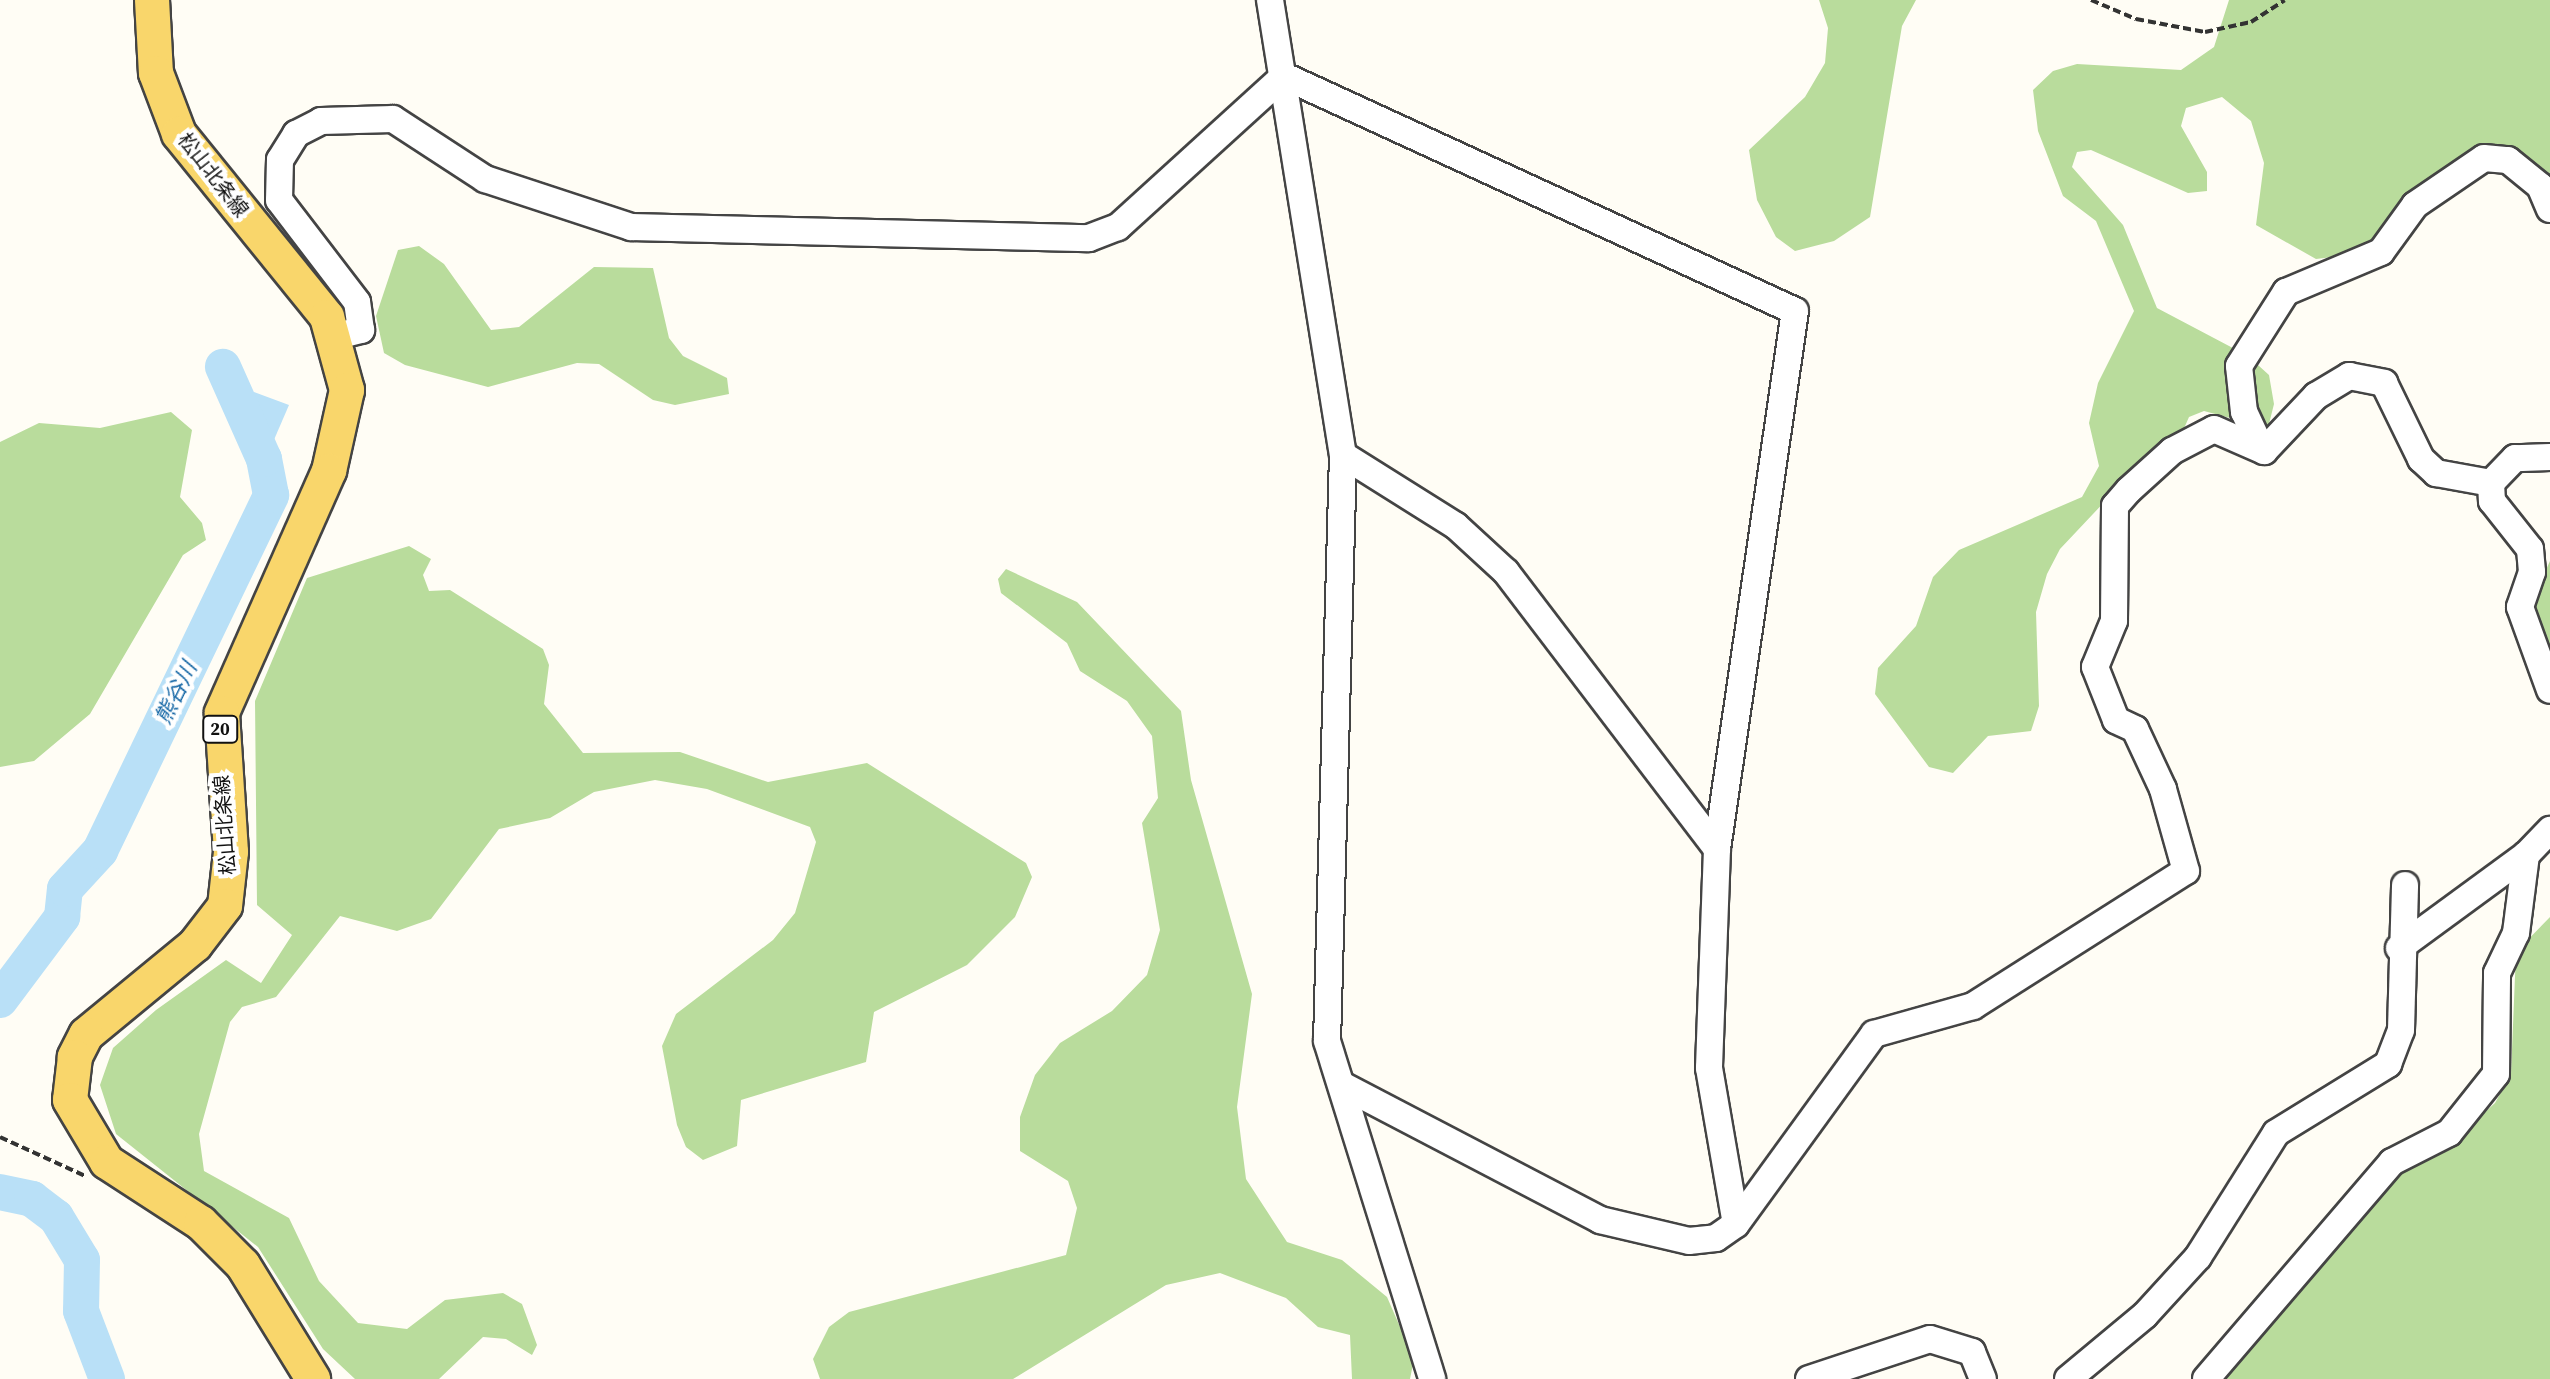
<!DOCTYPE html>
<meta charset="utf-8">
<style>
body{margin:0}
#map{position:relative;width:2550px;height:1379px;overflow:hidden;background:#fffdf5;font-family:"Source Serif 4","Noto Sans JP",serif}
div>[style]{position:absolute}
.forest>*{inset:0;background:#b9dc9c}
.water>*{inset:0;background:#b9e0f7}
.river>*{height:36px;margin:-18px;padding:0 18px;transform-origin:18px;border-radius:18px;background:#b9e0f7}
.path>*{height:4px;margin-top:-2px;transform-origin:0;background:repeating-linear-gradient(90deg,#333 0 8px,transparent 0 12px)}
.roads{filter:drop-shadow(2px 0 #444) drop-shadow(-2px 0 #444) drop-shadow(0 2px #444) drop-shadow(0 -2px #444)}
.minor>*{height:26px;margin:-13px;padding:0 13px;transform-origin:13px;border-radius:13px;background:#fff}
.major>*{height:34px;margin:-17px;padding:0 17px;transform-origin:17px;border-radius:17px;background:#f9d66b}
span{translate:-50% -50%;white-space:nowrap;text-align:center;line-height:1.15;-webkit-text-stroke:8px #fff;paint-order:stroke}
.shield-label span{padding:2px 6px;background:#fff;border:2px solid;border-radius:6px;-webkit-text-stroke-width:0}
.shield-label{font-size:18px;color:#111;font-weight:700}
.street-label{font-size:20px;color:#111}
.water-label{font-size:22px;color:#1768a6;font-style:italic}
</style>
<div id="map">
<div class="forest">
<i style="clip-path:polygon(1819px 0,1916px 0,1902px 26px,1870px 217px,1834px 241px,1795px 251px,1776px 237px,1757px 200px,1749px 150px,1805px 97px,1825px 63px,1828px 28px)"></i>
<i style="clip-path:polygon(2229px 0,2550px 0,2550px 195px,2538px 177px,2477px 161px,2366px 253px,2316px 259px,2256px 225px,2264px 163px,2251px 121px,2222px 97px,2186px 108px,2181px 126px,2207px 172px,2207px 191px,2188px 193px,2091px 150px,2077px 152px,2072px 167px,2123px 225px,2157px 308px,2248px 356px,2269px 375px,2274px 404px,2268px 428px,2204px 411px,2189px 417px,2182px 433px,2126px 479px,2060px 549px,2047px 574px,2036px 612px,2039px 706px,2031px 731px,1988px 736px,1953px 773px,1929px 767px,1875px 694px,1878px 668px,1916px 626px,1933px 577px,1959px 550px,2082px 497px,2099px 466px,2089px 423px,2098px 383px,2134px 311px,2096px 221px,2063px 196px,2038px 131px,2033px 90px,2053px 71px,2077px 64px,2181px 70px,2214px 47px)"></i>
<i style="clip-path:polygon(419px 246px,444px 264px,491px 330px,519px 327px,594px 267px,653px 268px,669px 338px,683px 356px,727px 378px,729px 394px,675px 405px,653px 400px,599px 364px,577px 363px,488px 387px,405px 365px,384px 353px,376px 316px,398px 250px)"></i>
<i style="clip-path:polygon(171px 412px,192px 430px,180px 497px,202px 523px,206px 540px,183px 555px,90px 714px,34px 761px,0 767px,0 442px,39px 423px,100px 428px)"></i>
<i style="clip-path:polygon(409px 546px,431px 559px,423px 575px,429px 591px,450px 590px,543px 649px,549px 665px,544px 704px,583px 753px,680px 752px,768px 782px,867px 763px,1026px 863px,1032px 877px,1015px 917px,967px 965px,874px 1012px,866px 1062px,741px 1100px,737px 1146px,703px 1160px,686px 1147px,677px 1125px,662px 1046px,676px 1014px,773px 940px,795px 913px,816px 842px,810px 827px,707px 789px,655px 780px,594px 792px,550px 818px,499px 829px,431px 919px,397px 931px,340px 916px,276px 997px,242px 1007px,230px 1022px,199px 1134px,204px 1171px,289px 1218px,319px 1281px,358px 1323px,407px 1329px,445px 1300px,503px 1293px,522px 1304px,537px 1345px,532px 1355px,506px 1339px,483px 1337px,439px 1379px,355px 1379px,323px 1349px,258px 1247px,116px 1134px,100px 1085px,113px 1048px,156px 1010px,226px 960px,261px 983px,292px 935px,257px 905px,255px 701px,307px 578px)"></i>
<i style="clip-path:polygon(2550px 561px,2550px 664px,2532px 601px)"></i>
<i style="clip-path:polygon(1006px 569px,1077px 602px,1181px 711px,1191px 780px,1252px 994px,1237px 1107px,1246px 1179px,1287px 1242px,1342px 1260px,1387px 1297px,1414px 1359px,1410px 1379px,1352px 1379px,1350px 1335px,1318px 1327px,1286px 1298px,1220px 1273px,1166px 1285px,1013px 1379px,820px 1379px,813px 1359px,829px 1327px,849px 1312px,1066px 1255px,1077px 1208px,1068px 1181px,1020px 1151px,1020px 1117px,1035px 1075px,1060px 1043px,1112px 1011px,1147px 975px,1160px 930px,1142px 823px,1158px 798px,1152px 736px,1127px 701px,1080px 671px,1067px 643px,1001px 593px,998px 579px)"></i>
<i style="clip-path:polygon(2550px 917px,2550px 1379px,2221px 1379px,2395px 1176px,2454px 1141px,2495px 1103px,2511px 1074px,2516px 952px)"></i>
</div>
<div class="water">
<i style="clip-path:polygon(254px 392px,289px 405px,270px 449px,247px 408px)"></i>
</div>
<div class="river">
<i style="left:0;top:1000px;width:104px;rotate:-53.2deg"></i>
<i style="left:62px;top:917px;width:28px;rotate:-84deg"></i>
<i style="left:65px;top:889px;width:52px;rotate:-47.4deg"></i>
<i style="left:100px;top:851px;width:395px;rotate:-64.3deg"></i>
<i style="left:271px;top:495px;width:37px;rotate:-101deg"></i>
<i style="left:264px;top:459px;width:101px;rotate:-114deg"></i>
<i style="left:0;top:1192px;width:33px;rotate:12deg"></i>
<i style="left:32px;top:1199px;width:30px;rotate:37deg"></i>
<i style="left:56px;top:1217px;width:50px;rotate:58.8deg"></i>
<i style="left:82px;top:1260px;width:51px;rotate:91.1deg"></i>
<i style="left:81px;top:1311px;width:73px;rotate:69.1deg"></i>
</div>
<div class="path">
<i style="left:2091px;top:0;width:49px;rotate:22.9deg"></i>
<i style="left:2136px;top:19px;width:70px;rotate:10.7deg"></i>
<i style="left:2205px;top:32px;width:47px;rotate:-12.3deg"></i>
<i style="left:2251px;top:22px;width:40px;rotate:-32.9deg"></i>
<i style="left:0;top:1137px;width:94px;rotate:24.6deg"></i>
</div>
<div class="roads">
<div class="minor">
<i style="left:1270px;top:0;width:461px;rotate:80.9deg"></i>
<i style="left:1343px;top:455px;width:586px;rotate:91.56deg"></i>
<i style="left:1327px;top:1041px;width:354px;rotate:72.7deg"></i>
<i style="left:1284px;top:76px;width:562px;rotate:24.7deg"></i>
<i style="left:1795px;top:311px;width:544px;rotate:98.25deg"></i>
<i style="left:1717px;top:849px;width:219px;rotate:92.1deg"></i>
<i style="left:1709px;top:1068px;width:158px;rotate:80.2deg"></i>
<i style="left:337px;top:336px;width:25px;rotate:-14deg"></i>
<i style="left:361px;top:330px;width:28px;rotate:-98deg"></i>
<i style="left:357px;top:302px;width:128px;rotate:-127.4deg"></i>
<i style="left:279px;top:200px;width:40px;rotate:-88.6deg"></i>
<i style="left:280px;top:160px;width:31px;rotate:-58deg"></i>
<i style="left:296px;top:134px;width:28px;rotate:-27deg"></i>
<i style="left:321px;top:121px;width:72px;rotate:-1.6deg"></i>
<i style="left:393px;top:119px;width:110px;rotate:33.1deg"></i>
<i style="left:485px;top:179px;width:154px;rotate:18.2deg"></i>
<i style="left:631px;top:227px;width:458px;rotate:1.4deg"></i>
<i style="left:1089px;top:238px;width:31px;rotate:-21deg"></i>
<i style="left:1118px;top:227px;width:224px;rotate:-42.3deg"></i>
<i style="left:2261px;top:448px;width:40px;rotate:-115deg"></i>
<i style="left:2244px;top:412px;width:46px;rotate:-96.2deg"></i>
<i style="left:2239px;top:366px;width:88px;rotate:-57.6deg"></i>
<i style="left:2286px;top:292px;width:103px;rotate:-22.8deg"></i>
<i style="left:2381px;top:252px;width:58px;rotate:-54.1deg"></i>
<i style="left:2415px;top:205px;width:83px;rotate:-34.3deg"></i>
<i style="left:2484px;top:158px;width:24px;rotate:5deg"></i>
<i style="left:2508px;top:160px;width:41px;rotate:39.1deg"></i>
<i style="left:2540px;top:186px;width:25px;rotate:67deg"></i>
<i style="left:1343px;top:455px;width:133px;rotate:32.1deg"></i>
<i style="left:1456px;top:526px;width:68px;rotate:42.6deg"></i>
<i style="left:1506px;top:572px;width:348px;rotate:52.7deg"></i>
<i style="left:2550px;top:457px;width:35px;rotate:178deg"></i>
<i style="left:2515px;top:458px;width:35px;rotate:134deg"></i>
<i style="left:2491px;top:483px;width:18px;rotate:87deg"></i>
<i style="left:2492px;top:501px;width:61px;rotate:51.6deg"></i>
<i style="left:2530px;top:549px;width:23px;rotate:85deg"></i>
<i style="left:2532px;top:572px;width:37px;rotate:109deg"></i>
<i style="left:2520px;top:607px;width:88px;rotate:70.1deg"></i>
<i style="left:2399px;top:948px;width:157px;rotate:-36.2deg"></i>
<i style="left:1342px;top:1085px;width:291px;rotate:27.6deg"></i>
<i style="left:1600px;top:1220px;width:91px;rotate:13.3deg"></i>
<i style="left:1689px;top:1241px;width:27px;rotate:-6deg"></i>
<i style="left:1716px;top:1238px;width:24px;rotate:-35deg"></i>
<i style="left:1736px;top:1224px;width:235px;rotate:-54deg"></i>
<i style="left:1874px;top:1034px;width:103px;rotate:-15.8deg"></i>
<i style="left:1973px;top:1006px;width:252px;rotate:-32.4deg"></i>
<i style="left:2186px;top:871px;width:85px;rotate:-105.7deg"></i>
<i style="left:2163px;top:789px;width:66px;rotate:-115deg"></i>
<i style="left:2135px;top:729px;width:21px;rotate:-155deg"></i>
<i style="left:2116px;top:720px;width:57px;rotate:-111.6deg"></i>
<i style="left:2095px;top:667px;width:50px;rotate:-67.6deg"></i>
<i style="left:2114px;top:621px;width:115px;rotate:-89.5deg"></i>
<i style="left:2115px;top:506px;width:21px;rotate:-49deg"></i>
<i style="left:2129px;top:490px;width:58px;rotate:-42.2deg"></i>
<i style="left:2172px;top:451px;width:47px;rotate:-27.6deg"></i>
<i style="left:2214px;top:429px;width:55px;rotate:23.7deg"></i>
<i style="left:2264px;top:451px;width:76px;rotate:-46.6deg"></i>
<i style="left:2316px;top:396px;width:39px;rotate:-31deg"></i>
<i style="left:2349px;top:376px;width:36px;rotate:11deg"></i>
<i style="left:2384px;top:383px;width:85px;rotate:64deg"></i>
<i style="left:2421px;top:459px;width:21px;rotate:43deg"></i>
<i style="left:2436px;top:473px;width:56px;rotate:10.3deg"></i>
<i style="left:1809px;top:1379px;width:127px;rotate:-18.3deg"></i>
<i style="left:1930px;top:1339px;width:44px;rotate:17.2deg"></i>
<i style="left:1972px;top:1352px;width:29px;rotate:68deg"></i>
<i style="left:2068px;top:1379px;width:100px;rotate:-39.7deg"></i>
<i style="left:2145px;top:1315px;width:79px;rotate:-47.6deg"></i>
<i style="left:2198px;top:1257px;width:146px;rotate:-57.8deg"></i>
<i style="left:2276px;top:1133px;width:132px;rotate:-31.6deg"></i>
<i style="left:2388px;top:1064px;width:36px;rotate:-69deg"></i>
<i style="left:2401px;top:1030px;width:145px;rotate:-88.4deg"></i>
<i style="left:2206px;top:1379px;width:286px;rotate:-49.4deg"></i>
<i style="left:2392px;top:1162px;width:64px;rotate:-27deg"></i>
<i style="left:2449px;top:1133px;width:75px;rotate:-51.5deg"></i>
<i style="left:2496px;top:1074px;width:101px;rotate:-89.4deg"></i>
<i style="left:2497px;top:973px;width:44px;rotate:-64.6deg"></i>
<i style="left:2516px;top:933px;width:79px;rotate:-82.7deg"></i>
<i style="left:2526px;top:855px;width:35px;rotate:-46deg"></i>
</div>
<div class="major">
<i style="left:152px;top:0;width:73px;rotate:86.9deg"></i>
<i style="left:156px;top:73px;width:65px;rotate:69.3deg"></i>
<i style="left:179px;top:134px;width:235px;rotate:51deg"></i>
<i style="left:327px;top:317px;width:76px;rotate:74.7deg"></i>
<i style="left:347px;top:390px;width:83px;rotate:102.5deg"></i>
<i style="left:329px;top:471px;width:265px;rotate:113.9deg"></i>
<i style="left:222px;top:713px;width:139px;rotate:86.3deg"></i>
<i style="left:231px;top:852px;width:54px;rotate:96.3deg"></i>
<i style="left:225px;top:906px;width:49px;rotate:127.6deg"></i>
<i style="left:195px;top:945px;width:141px;rotate:140.5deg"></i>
<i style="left:86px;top:1035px;width:25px;rotate:117deg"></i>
<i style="left:75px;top:1057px;width:43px;rotate:96.6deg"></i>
<i style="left:70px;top:1100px;width:72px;rotate:59.2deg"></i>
<i style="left:107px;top:1162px;width:112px;rotate:33deg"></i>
<i style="left:201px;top:1223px;width:59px;rotate:45deg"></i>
<i style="left:243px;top:1265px;width:134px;rotate:58.4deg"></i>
</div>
</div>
<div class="shield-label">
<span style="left:220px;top:729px">20</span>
</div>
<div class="street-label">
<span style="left:213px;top:175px;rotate:52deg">松山北条線</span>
<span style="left:225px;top:825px;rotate:-94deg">松山北条線</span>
</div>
<div class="water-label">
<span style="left:176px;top:693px;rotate:-64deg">熊谷川</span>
</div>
</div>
